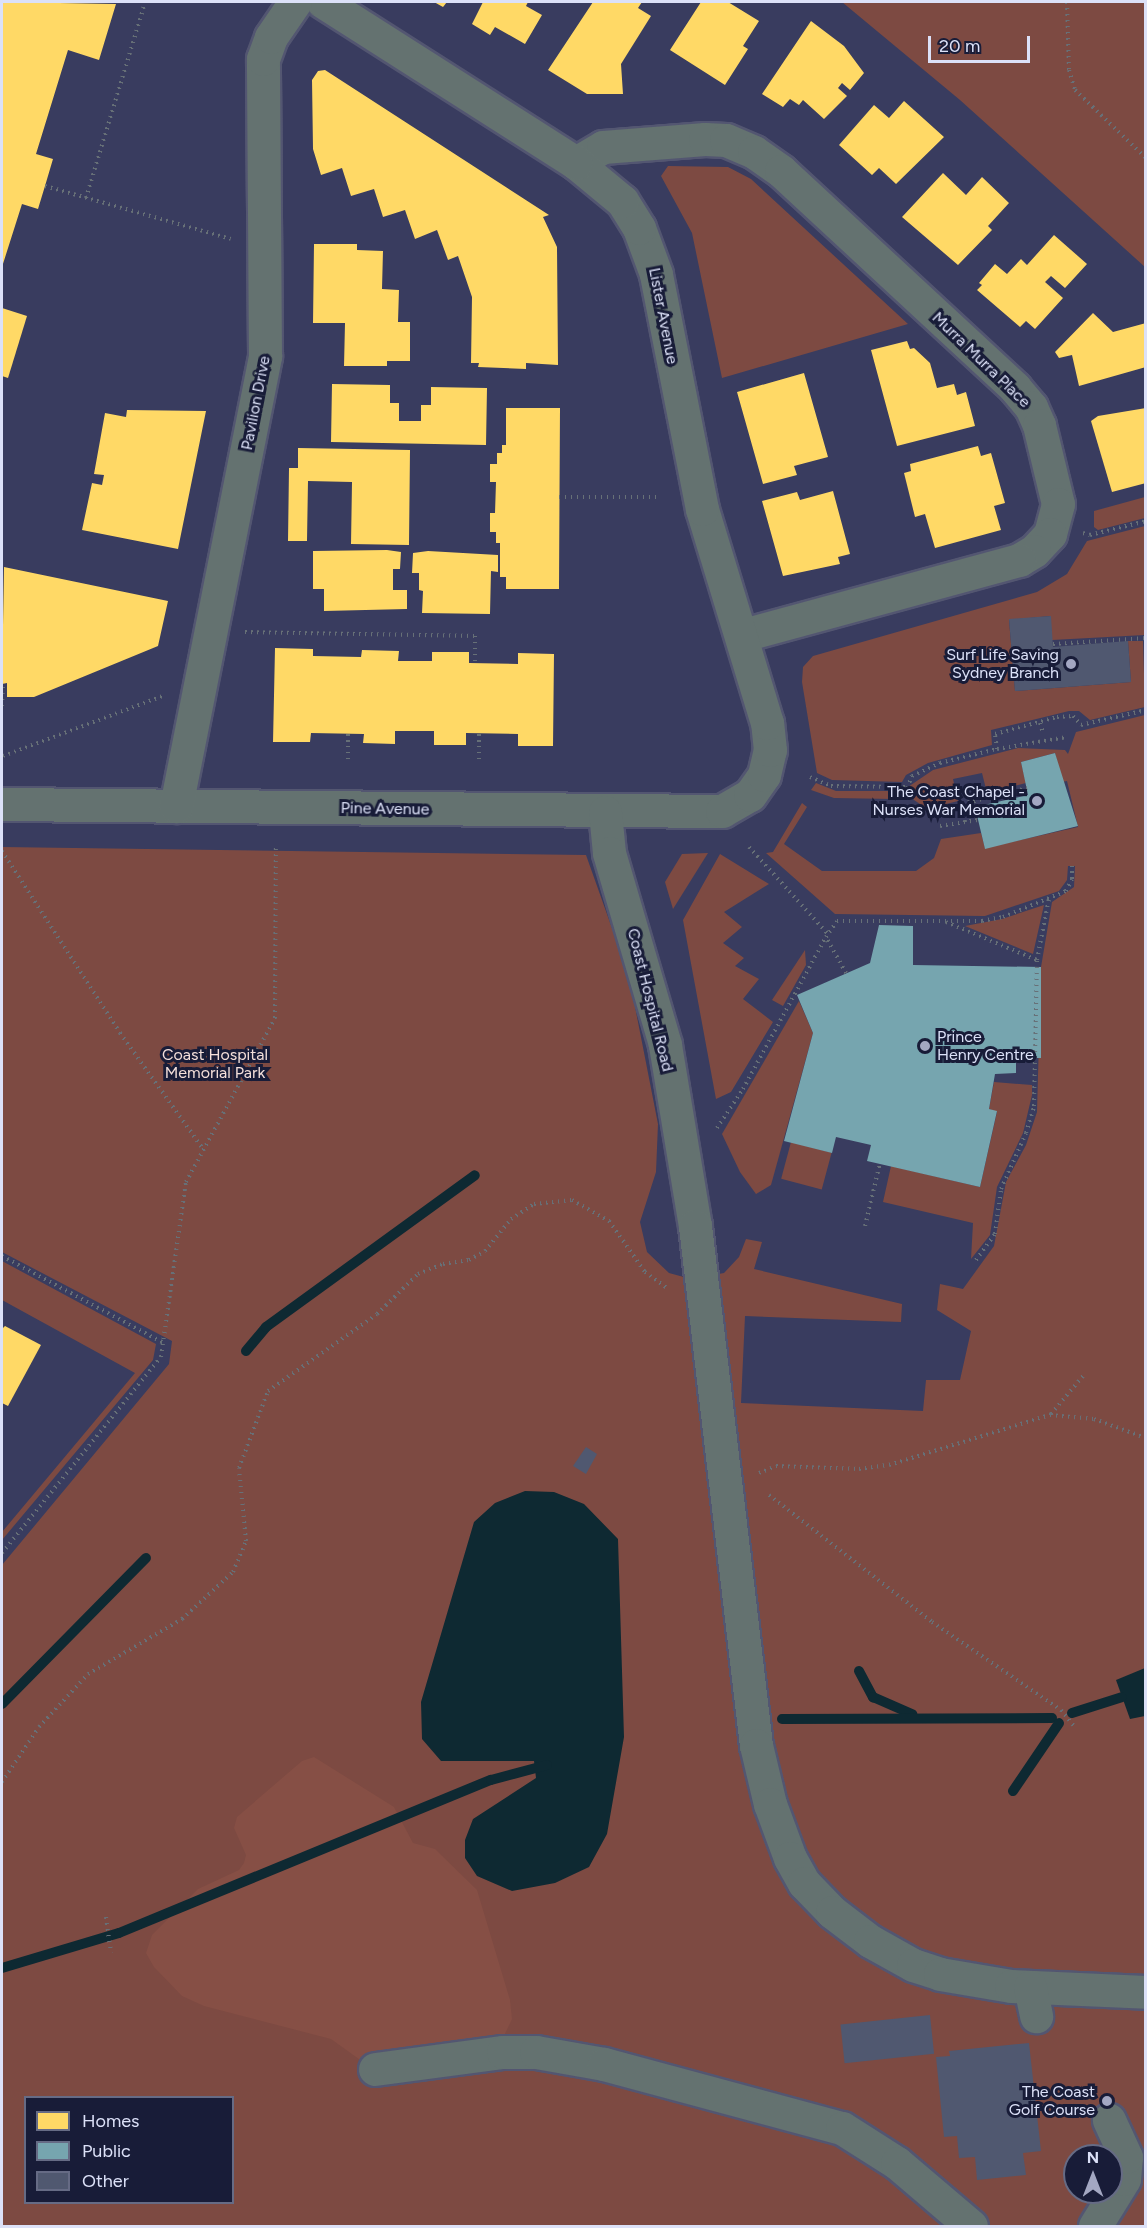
<!DOCTYPE html>
<style>
body{margin:0}
#map{position:relative;width:1147px;height:2228px;overflow:hidden;background:#393c5f;font-family:Figtree,sans-serif}
div>[style]{position:absolute}
.green>*{inset:0;background:#7d4a42;transform-origin:0 0}
.forest>*{inset:0;background:#864f45}
.water>*{inset:0;background:#0e2932}
.homes>*{inset:0;background:#ffd966}
.public>*{inset:0;background:#76a5af}
.stream>*{height:10px;margin:-5px;padding:0 5px;transform-origin:5px;border-radius:5px;background:#0e2932}
.building>*{inset:0;background:#505870;transform-origin:0 0}
.path>*{height:4px;margin-top:-2px;transform-origin:0;background:repeating-linear-gradient(90deg,#677077 0 1.5px,transparent 0 6px)}
.roads{filter:drop-shadow(2px 0 #535671) drop-shadow(-2px 0 #535671) drop-shadow(0 2px #535671) drop-shadow(0 -2px #535671)}
.minor>*{height:33px;margin:-16.5px;padding:0 16.5px;transform-origin:16.5px;border-radius:16.5px;background:#647270}
.dots>*{width:16px;height:16px;translate:-50% -50%;box-sizing:border-box;border:3px solid #181c38;border-radius:50%}
span{translate:-50% -50%;white-space:nowrap;text-align:center;line-height:1.15;-webkit-text-stroke:6px #181c38;paint-order:stroke}
.street-label{font-size:16px;color:#dce1f8}
.poi-label{font-size:16px;color:#dce1f8}
.right{translate:-100% -50%;text-align:right}
.left{translate:0 -50%;text-align:left}
.park-label{font-size:16px;color:#f4dfda}
.frame{position:absolute;inset:0;border:3px solid #dce1f8;pointer-events:none}
.legend{position:absolute;left:24px;top:2096px;width:210px;height:108px;box-sizing:border-box;background:#181c38;border:2px solid #666b85;margin:0;padding:8px 10px;list-style:none;font-size:18px;color:#dce1f8}
.legend li{display:flex;align-items:center;gap:12px;height:30px}
.legend b{width:30px;border:2px solid #666b85}
.north{position:absolute;left:1063px;top:2144px;width:60px;height:60px;box-sizing:border-box;background:#181c38;border:2px solid #666b85;border-radius:50%;rotate:0deg;font-size:16px;font-weight:700;line-height:24px;text-align:center;color:#dce1f8}
.north::after{content:'';display:block;margin:auto;width:21px;height:27px;background:#a3a7c2;clip-path:polygon(50% 0,100% 100%,50% 72%,0 100%)}
.scale{position:absolute;left:928px;top:36px;width:102px;height:27px;box-sizing:border-box;border:3px solid #dce1f8;border-top:0;padding-left:8px;font-size:18px;line-height:21px;white-space:nowrap;color:#dce1f8;-webkit-text-stroke:4px #181c38;paint-order:stroke}
</style>
<div id="map">
<div class="green">
<i style="clip-path:polygon(842px 2px,1145px 2px,1145px 267px,960px 100px)"></i>
<i style="clip-path:polygon(668px 166px,728px 167px,751px 179px,908px 324px,722px 378px,692px 233px,661px 176px)"></i>
<i style="clip-path:polygon(1145px 497px,1145px 518px,1098px 530px,1094px 527px,1094px 511px)"></i>
<i style="clip-path:polygon(1145px 526px,1145px 635px,1052px 640px,1050px 616px,1009px 620px,1015px 691px,1131px 682px,1128px 641px,1143px 641px,1145px 707px,1090px 720px,1079px 711px,1069px 711px,991px 730px,992px 745px,928px 763px,906px 775px,902px 782px,832px 780px,817px 773px,802px 682px,803px 667px,813px 656px,1037px 592px,1067px 574px,1087px 541px)"></i>
<i style="clip-path:polygon(evenodd,1145px 715px,1145px 2226px,2px 2226px,2px 1565px,169px 1364px,172px 1341px,2px 1252px,2px 847px,586px 855px,629px 976px,658px 1124px,656px 1172px,640px 1222px,647px 1252px,669px 1273px,691px 1279px,724px 1273px,739px 1257px,746px 1239px,762px 1242px,754px 1269px,902px 1304px,901px 1322px,745px 1316px,741px 1403px,923px 1411px,926px 1380px,960px 1380px,971px 1331px,937px 1310px,940px 1284px,963px 1289px,994px 1246px,1006px 1182px,1026px 1145px,1037px 1112px,1041px 967px,1052px 902px,1074px 887px,1075px 866px,1068px 866px,1067px 880px,1059px 891px,985px 916px,835px 914px,766px 853px,773px 852px,802px 803px,807px 807px,784px 844px,822px 871px,916px 871px,934px 858px,941px 839px,981px 833px,985px 848px,1078px 827px,1067px 781px,1062px 782px,1055px 753px,1021px 762px,1026px 783px,987px 793px,982px 773px,953px 779px,958px 801px,938px 806px,940px 813px,935px 814px,914px 800px,908px 787px,933px 770px,1018px 748px,1065px 750px,1068px 754px,1076px 732px,1145px 715px,26px 2098px,232px 2098px,232px 2202px,26px 2202px,26px 2098px,1145px 715px,1075px 2156px,1111px 2156px,1111px 2192px,1075px 2192px,1075px 2156px)"></i>
<i style="clip-path:polygon(816px 783px,836px 791px,899px 791px,894px 799px,834px 798px,811px 790px)"></i>
<i style="clip-path:polygon(708px 853px,673px 909px,665px 882px,682px 854px)"></i>
<i style="clip-path:polygon(720px 854px,769px 884px,724px 912px,742px 927px,723px 943px,744px 958px,735px 966px,759px 979px,743px 999px,773px 1022px,731px 1092px,716px 1099px,683px 920px)"></i>
<i style="clip-path:polygon(1044px 905px,1033px 954px,965px 926px,1002px 919px)"></i>
<i style="clip-path:polygon(805px 950px,806px 965px,783px 1006px,772px 1000px)"></i>
<i style="clip-path:polygon(799px 1001px,813px 1033px,771px 1185px,756px 1194px,740px 1172px,722px 1134px)"></i>
<i style="clip-path:polygon(994px 1082px,1032px 1085px,1032px 1095px,1023px 1133px,997px 1187px,990px 1235px,971px 1259px,973px 1223px,883px 1202px,891px 1166px,980px 1187px,997px 1112px,989px 1109px)"></i>
<i style="left:791px;top:1142px;width:42px;height:38px;rotate:15deg"></i>
<i style="clip-path:polygon(2px 1261px,156px 1344px,153px 1360px,2px 1540px,2px 1532px,135px 1373px,2px 1300px)"></i>
</div>
<div class="forest">
<i style="clip-path:polygon(314px 1757px,394px 1807px,413px 1843px,435px 1849px,477px 1890px,510px 2000px,512px 2019px,502px 2040px,363px 2062px,331px 2039px,204px 2006px,182px 1996px,154px 1967px,146px 1953px,152px 1935px,198px 1889px,239px 1870px,244px 1863px,246px 1855px,234px 1828px,237px 1817px,302px 1761px)"></i>
</div>
<div class="water">
<i style="clip-path:polygon(525px 1491px,554px 1492px,584px 1504px,618px 1539px,624px 1737px,607px 1834px,589px 1867px,555px 1883px,512px 1891px,477px 1876px,465px 1858px,465px 1840px,473px 1819px,536px 1778px,534px 1761px,441px 1761px,422px 1739px,421px 1702px,474px 1522px,495px 1503px)"></i>
<i style="clip-path:polygon(1145px 1668px,1145px 1716px,1130px 1719px,1116px 1680px)"></i>
</div>
<div class="homes">
<i style="clip-path:polygon(2px 2px,116px 4px,99px 60px,68px 50px,36px 154px,53px 159px,45px 186px,38px 209px,22px 204px,2px 267px)"></i>
<i style="clip-path:polygon(434px 2px,447px 2px,443px 7px)"></i>
<i style="clip-path:polygon(483px 2px,528px 2px,526px 6px,542px 15px,525px 44px,495px 27px,490px 35px,472px 24px)"></i>
<i style="clip-path:polygon(593px 2px,642px 2px,638px 8px,651px 16px,621px 64px,623px 94px,587px 94px,548px 70px)"></i>
<i style="clip-path:polygon(701px 2px,728px 2px,759px 21px,743px 46px,748px 49px,725px 85px,670px 50px)"></i>
<i style="clip-path:polygon(811px 21px,844px 46px,864px 73px,850px 90px,842px 83px,838px 88px,847px 96px,824px 119px,803px 100px,799px 105px,790px 99px,783px 107px,762px 94px)"></i>
<i style="clip-path:polygon(325px 70px,549px 215px,543px 217px,557px 247px,558px 365px,526px 363px,526px 369px,478px 367px,479px 363px,471px 363px,472px 297px,458px 256px,448px 260px,437px 230px,415px 239px,405px 210px,383px 217px,374px 189px,351px 196px,342px 168px,321px 175px,313px 149px,312px 80px,318px 71px)"></i>
<i style="clip-path:polygon(904px 101px,944px 137px,896px 184px,879px 168px,872px 175px,839px 145px,874px 105px,889px 118px)"></i>
<i style="clip-path:polygon(943px 173px,966px 195px,982px 177px,1009px 203px,988px 226px,992px 230px,958px 265px,902px 217px)"></i>
<i style="clip-path:polygon(1054px 235px,1087px 264px,1065px 288px,1051px 276px,1045px 282px,1063px 298px,1035px 329px,1026px 321px,1020px 327px,977px 290px,982px 285px,979px 283px,995px 264px,1007px 274px,1021px 259px,1027px 265px)"></i>
<i style="clip-path:polygon(314px 244px,357px 244px,357px 250px,383px 251px,382px 289px,399px 290px,398px 322px,410px 322px,410px 361px,387px 361px,387px 366px,344px 366px,345px 323px,313px 323px)"></i>
<i style="clip-path:polygon(2px 308px,27px 316px,8px 378px,2px 376px)"></i>
<i style="clip-path:polygon(1093px 313px,1113px 332px,1146px 323px,1146px 367px,1079px 386px,1072px 355px,1059px 358px,1055px 352px)"></i>
<i style="clip-path:polygon(907px 341px,910px 349px,914px 348px,930px 363px,937px 388px,954px 384px,957px 395px,966px 392px,975px 426px,897px 446px,871px 350px)"></i>
<i style="clip-path:polygon(804px 373px,828px 457px,794px 466px,797px 475px,763px 484px,737px 392px)"></i>
<i style="clip-path:polygon(332px 384px,390px 385px,390px 403px,399px 403px,399px 421px,421px 421px,421px 405px,431px 405px,431px 387px,487px 388px,486px 445px,331px 442px)"></i>
<i style="clip-path:polygon(506px 408px,560px 408px,559px 589px,506px 589px,506px 577px,500px 577px,500px 543px,496px 543px,496px 532px,490px 532px,490px 513px,495px 513px,496px 482px,490px 482px,490px 464px,497px 464px,497px 453px,502px 453px,502px 445px,506px 445px)"></i>
<i style="clip-path:polygon(1146px 408px,1146px 483px,1112px 492px,1091px 421px,1098px 416px)"></i>
<i style="clip-path:polygon(127px 410px,206px 411px,178px 549px,82px 530px,92px 483px,102px 485px,104px 475px,94px 474px,105px 413px,126px 417px)"></i>
<i style="clip-path:polygon(978px 446px,981px 456px,991px 453px,1005px 503px,994px 506px,1001px 530px,935px 548px,925px 514px,915px 517px,904px 473px,911px 471px,910px 464px)"></i>
<i style="clip-path:polygon(298px 448px,410px 450px,409px 545px,351px 544px,352px 482px,308px 481px,307px 541px,288px 541px,289px 468px,298px 468px)"></i>
<i style="clip-path:polygon(833px 491px,850px 554px,838px 557px,840px 564px,783px 576px,762px 501px,797px 492px,800px 500px)"></i>
<i style="clip-path:polygon(387px 550px,401px 552px,400px 569px,393px 569px,393px 590px,407px 590px,407px 609px,324px 611px,324px 589px,313px 589px,313px 551px)"></i>
<i style="clip-path:polygon(428px 551px,498px 555px,498px 572px,491px 571px,490px 614px,422px 613px,423px 591px,419px 590px,419px 573px,412px 573px,413px 553px)"></i>
<i style="clip-path:polygon(4px 567px,168px 601px,158px 646px,34px 697px,7px 697px,7px 683px,2px 684px)"></i>
<i style="clip-path:polygon(275px 648px,313px 649px,313px 656px,361px 657px,362px 650px,399px 651px,398px 661px,432px 661px,432px 652px,469px 652px,469px 663px,518px 664px,518px 653px,554px 654px,553px 746px,518px 746px,518px 734px,466px 733px,466px 745px,434px 745px,434px 731px,395px 731px,395px 744px,363px 743px,364px 734px,311px 733px,310px 742px,273px 742px)"></i>
<i style="clip-path:polygon(5px 1326px,41px 1345px,8px 1406px,2px 1403px,2px 1329px)"></i>
</div>
<div class="public">
<i style="clip-path:polygon(1055px 753px,1078px 826px,985px 849px,975px 807px,1028px 795px,1021px 762px)"></i>
<i style="clip-path:polygon(879px 925px,913px 926px,913px 965px,1041px 967px,1041px 1058px,1016px 1058px,1016px 1073px,995px 1074px,989px 1109px,997px 1111px,980px 1187px,867px 1161px,871px 1145px,836px 1137px,832px 1153px,784px 1141px,813px 1033px,797px 995px,870px 963px)"></i>
</div>
<div class="stream">
<i style="left:246px;top:1351px;width:31px;rotate:-50deg"></i>
<i style="left:266px;top:1327px;width:258px;rotate:-36deg"></i>
<i style="left:859px;top:1671px;width:30px;rotate:62deg"></i>
<i style="left:873px;top:1697px;width:43px;rotate:23.6deg"></i>
<i style="left:2px;top:1704px;width:205px;rotate:-45.4deg"></i>
<i style="left:1072px;top:1713px;width:52px;rotate:-17.7deg"></i>
<i style="left:782px;top:1719px;width:270px;rotate:-0.2deg"></i>
<i style="left:1013px;top:1791px;width:82px;rotate:-55.9deg"></i>
<i style="left:2px;top:1968px;width:122px;rotate:-16.7deg"></i>
<i style="left:119px;top:1933px;width:402px;rotate:-22.4deg"></i>
<i style="left:491px;top:1780px;width:58px;rotate:-15deg"></i>
</div>
<div class="building">
<i style="clip-path:polygon(1051px 616px,1053px 647px,1128px 641px,1131px 682px,1015px 691px,1009px 619px)"></i>
<i style="clip-path:polygon(586px 1447px,597px 1454px,586px 1474px,573px 1466px)"></i>
<i style="left:930px;top:2015px;width:39px;height:90px;rotate:84deg"></i>
<i style="clip-path:polygon(1029px 2043px,1041px 2151px,1023px 2153px,1026px 2175px,977px 2180px,975px 2157px,959px 2158px,957px 2136px,944px 2137px,936px 2057px,950px 2056px,949px 2051px)"></i>
</div>
<div class="path">
<i style="left:1067px;top:2px;width:68px;rotate:88.3deg"></i>
<i style="left:1069px;top:70px;width:21px;rotate:73deg"></i>
<i style="left:1075px;top:90px;width:98px;rotate:43.8deg"></i>
<i style="left:45px;top:186px;width:193px;rotate:15.9deg"></i>
<i style="left:86px;top:198px;width:205px;rotate:-73.2deg"></i>
<i style="left:559px;top:497px;width:99px"></i>
<i style="left:1083px;top:533px;width:7px;rotate:16deg"></i>
<i style="left:1090px;top:535px;width:58px;rotate:-14deg"></i>
<i style="left:245px;top:632px;width:230px;rotate:1deg"></i>
<i style="left:475px;top:636px;width:27px;rotate:90deg"></i>
<i style="left:1053px;top:644px;width:93px;rotate:-3.7deg"></i>
<i style="left:2px;top:706px;width:22px;rotate:-87deg"></i>
<i style="left:1040px;top:723px;width:10px;rotate:73deg"></i>
<i style="left:348px;top:734px;width:25px;rotate:90deg"></i>
<i style="left:479px;top:734px;width:26px;rotate:90deg"></i>
<i style="left:997px;top:749px;width:71px;rotate:-9.7deg"></i>
<i style="left:3px;top:756px;width:171px;rotate:-20.6deg"></i>
<i style="left:810px;top:777px;width:23px;rotate:23deg"></i>
<i style="left:831px;top:786px;width:74px;rotate:0.8deg"></i>
<i style="left:903px;top:799px;width:25px;rotate:-69deg"></i>
<i style="left:912px;top:776px;width:31px;rotate:-25deg"></i>
<i style="left:940px;top:763px;width:59px;rotate:-13.8deg"></i>
<i style="left:997px;top:749px;width:15px;rotate:-98deg"></i>
<i style="left:995px;top:734px;width:64px;rotate:-15.3deg"></i>
<i style="left:1057px;top:717px;width:16px;rotate:-4deg"></i>
<i style="left:1073px;top:716px;width:12px;rotate:48deg"></i>
<i style="left:1081px;top:725px;width:67px;rotate:-13deg"></i>
<i style="left:965px;top:822px;width:18px;rotate:-99deg"></i>
<i style="left:962px;top:804px;width:67px;rotate:-13.8deg"></i>
<i style="left:940px;top:826px;width:38px;rotate:-9deg"></i>
<i style="left:749px;top:847px;width:118px;rotate:47.8deg"></i>
<i style="left:2px;top:851px;width:217px;rotate:57deg"></i>
<i style="left:120px;top:1033px;width:143px;rotate:54.4deg"></i>
<i style="left:946px;top:922px;width:99px;rotate:22.7deg"></i>
<i style="left:846px;top:973px;width:41px;rotate:-119.1deg"></i>
<i style="left:826px;top:937px;width:19px;rotate:-55deg"></i>
<i style="left:837px;top:921px;width:145px"></i>
<i style="left:982px;top:921px;width:21px;rotate:-11deg"></i>
<i style="left:1003px;top:917px;width:68px;rotate:-22.4deg"></i>
<i style="left:1066px;top:891px;width:13px;rotate:-63deg"></i>
<i style="left:1072px;top:879px;width:13px;rotate:-90deg"></i>
<i style="left:717px;top:1128px;width:47px;rotate:-56.3deg"></i>
<i style="left:743px;top:1089px;width:173px;rotate:-61.4deg"></i>
<i style="left:865px;top:1226px;width:65px;rotate:-76.6deg"></i>
<i style="left:2px;top:1256px;width:182px;rotate:28.3deg"></i>
<i style="left:976px;top:1260px;width:32px;rotate:-54deg"></i>
<i style="left:995px;top:1234px;width:45px;rotate:-82.4deg"></i>
<i style="left:1001px;top:1189px;width:61px;rotate:-65.9deg"></i>
<i style="left:1026px;top:1133px;width:28px;rotate:-73deg"></i>
<i style="left:1034px;top:1106px;width:146px;rotate:-88.8deg"></i>
<i style="left:1037px;top:960px;width:63px;rotate:-79deg"></i>
<i style="left:1051px;top:1414px;width:50px;rotate:-49.9deg"></i>
<i style="left:759px;top:1473px;width:18px;rotate:-22deg"></i>
<i style="left:776px;top:1466px;width:83px;rotate:2.1deg"></i>
<i style="left:859px;top:1469px;width:30px;rotate:-8deg"></i>
<i style="left:889px;top:1465px;width:169px;rotate:-17.3deg"></i>
<i style="left:1050px;top:1415px;width:44px;rotate:5.2deg"></i>
<i style="left:1094px;top:1419px;width:55px;rotate:20.1deg"></i>
<i style="left:769px;top:1495px;width:207px;rotate:37.9deg"></i>
<i style="left:932px;top:1622px;width:156px;rotate:34.3deg"></i>
<i style="left:1061px;top:1710px;width:21px;rotate:51deg"></i>
<i style="left:2px;top:1553px;width:252px;rotate:-51deg"></i>
<i style="left:161px;top:1357px;width:177px;rotate:-81.9deg"></i>
<i style="left:186px;top:1182px;width:187px;rotate:-61.5deg"></i>
<i style="left:275px;top:1018px;width:170px;rotate:-89.7deg"></i>
<i style="left:2px;top:1782px;width:66px;rotate:-56.1deg"></i>
<i style="left:39px;top:1727px;width:72px;rotate:-47.2deg"></i>
<i style="left:88px;top:1674px;width:109px;rotate:-30.3deg"></i>
<i style="left:182px;top:1619px;width:69px;rotate:-42.7deg"></i>
<i style="left:233px;top:1572px;width:34px;rotate:-67deg"></i>
<i style="left:246px;top:1541px;width:73px;rotate:-95.5deg"></i>
<i style="left:239px;top:1468px;width:82px;rotate:-69.4deg"></i>
<i style="left:268px;top:1391px;width:133px;rotate:-35.2deg"></i>
<i style="left:377px;top:1314px;width:57px;rotate:-44.3deg"></i>
<i style="left:418px;top:1274px;width:27px;rotate:-22deg"></i>
<i style="left:443px;top:1264px;width:26px;rotate:-9deg"></i>
<i style="left:469px;top:1260px;width:18px;rotate:-29deg"></i>
<i style="left:485px;top:1251px;width:41px;rotate:-50.9deg"></i>
<i style="left:511px;top:1219px;width:27px;rotate:-33deg"></i>
<i style="left:534px;top:1204px;width:38px;rotate:-6deg"></i>
<i style="left:572px;top:1200px;width:43px;rotate:29.6deg"></i>
<i style="left:609px;top:1221px;width:62px;rotate:54.8deg"></i>
<i style="left:645px;top:1272px;width:27px;rotate:36deg"></i>
<i style="left:106px;top:1917px;width:36px;rotate:82deg"></i>
</div>
<div class="roads">
<div class="minor">
<i style="left:576px;top:163px;width:31px;rotate:-31deg"></i>
<i style="left:603px;top:147px;width:102px;rotate:-4.5deg"></i>
<i style="left:705px;top:139px;width:21px;rotate:3deg"></i>
<i style="left:726px;top:140px;width:30px;rotate:23deg"></i>
<i style="left:754px;top:152px;width:33px;rotate:35deg"></i>
<i style="left:781px;top:171px;width:319px;rotate:42.8deg"></i>
<i style="left:1015px;top:388px;width:25px;rotate:50deg"></i>
<i style="left:1031px;top:407px;width:20px;rotate:66deg"></i>
<i style="left:1039px;top:425px;width:81px;rotate:76.5deg"></i>
<i style="left:1058px;top:504px;width:31px;rotate:105deg"></i>
<i style="left:1050px;top:534px;width:23px;rotate:133deg"></i>
<i style="left:1034px;top:551px;width:17px;rotate:149deg"></i>
<i style="left:1019px;top:560px;width:287px;rotate:164.8deg"></i>
<i style="left:2px;top:804px;width:720px;rotate:0.56deg"></i>
<i style="left:722px;top:811px;width:32px;rotate:-30deg"></i>
<i style="left:750px;top:795px;width:24px;rotate:-55deg"></i>
<i style="left:764px;top:775px;width:26px;rotate:-77deg"></i>
<i style="left:770px;top:750px;width:27px;rotate:-96deg"></i>
<i style="left:767px;top:723px;width:224px;rotate:-106.9deg"></i>
<i style="left:702px;top:509px;width:239px;rotate:-101.1deg"></i>
<i style="left:656px;top:274px;width:49px;rotate:-110.3deg"></i>
<i style="left:639px;top:228px;width:32px;rotate:-122deg"></i>
<i style="left:622px;top:201px;width:60px;rotate:-140.4deg"></i>
<i style="left:576px;top:163px;width:300px;rotate:-147.5deg"></i>
<i style="left:176px;top:806px;width:459px;rotate:-78.8deg"></i>
<i style="left:265px;top:356px;width:297px;rotate:-90.4deg"></i>
<i style="left:263px;top:59px;width:23px;rotate:-70deg"></i>
<i style="left:271px;top:37px;width:42px;rotate:-55.6deg"></i>
<i style="left:605px;top:812px;width:41px;rotate:84.4deg"></i>
<i style="left:609px;top:853px;width:200px;rotate:73.7deg"></i>
<i style="left:665px;top:1045px;width:183px;rotate:80.6deg"></i>
<i style="left:695px;top:1226px;width:523px;rotate:83.3deg"></i>
<i style="left:756px;top:1745px;width:61px;rotate:76.7deg"></i>
<i style="left:770px;top:1804px;width:58px;rotate:69.7deg"></i>
<i style="left:790px;top:1858px;width:29px;rotate:61deg"></i>
<i style="left:804px;top:1883px;width:40px;rotate:46deg"></i>
<i style="left:832px;top:1912px;width:48px;rotate:37.3deg"></i>
<i style="left:870px;top:1941px;width:49px;rotate:29.2deg"></i>
<i style="left:913px;top:1965px;width:28px;rotate:18deg"></i>
<i style="left:940px;top:1974px;width:72px;rotate:9.6deg"></i>
<i style="left:1011px;top:1986px;width:135px;rotate:2.5deg"></i>
<i style="left:1030px;top:1987px;width:30px;rotate:78deg"></i>
<i style="left:375px;top:2069px;width:129px;rotate:-7.6deg"></i>
<i style="left:503px;top:2052px;width:33px"></i>
<i style="left:536px;top:2052px;width:69px;rotate:10deg"></i>
<i style="left:604px;top:2064px;width:246px;rotate:15.1deg"></i>
<i style="left:842px;top:2128px;width:65px;rotate:32.5deg"></i>
<i style="left:897px;top:2163px;width:97px;rotate:40.4deg"></i>
<i style="left:1095px;top:2226px;width:55px;rotate:-58.3deg"></i>
<i style="left:1124px;top:2179px;width:22px;rotate:-85deg"></i>
<i style="left:1126px;top:2157px;width:41px;rotate:-114.7deg"></i>
</div>
</div>
<div class="dots">
<i style="left:1071px;top:664px;background:#a3a7c2"></i>
<i style="left:1037px;top:801px;background:#a3a7c2"></i>
<i style="left:925px;top:1046px;background:#a3a7c2"></i>
<i style="left:1107px;top:2101px;background:#a3a7c2"></i>
</div>
<div class="street-label">
<span style="left:663px;top:316px;rotate:79deg">Lister Avenue</span>
<span style="left:981px;top:360px;rotate:44deg">Murra Murra Place</span>
<span style="left:256px;top:403px;rotate:-79deg">Pavilion Drive</span>
<span style="left:385px;top:809px;rotate:1deg">Pine Avenue</span>
<span style="left:650px;top:1000px;rotate:76deg">Coast Hospital Road</span>
</div>
<div class="poi-label">
<span class="right" style="left:1059px;top:664px">Surf Life Saving<br>Sydney Branch</span>
<span class="right" style="left:1025px;top:801px">The Coast Chapel -<br>Nurses War Memorial</span>
<span class="left" style="left:937px;top:1046px">Prince<br>Henry Centre</span>
<span class="right" style="left:1095px;top:2101px">The Coast<br>Golf Course</span>
</div>
<div class="park-label">
<span style="left:215px;top:1064px">Coast Hospital<br>Memorial Park</span>
</div>
<div class="frame"></div>
<ul class="legend">
<li><b style="height:16px;background:#ffd966"></b>Homes</li>
<li><b style="height:16px;background:#76a5af"></b>Public</li>
<li><b style="height:16px;background:#505870"></b>Other</li>
</ul>
<div class="north">N</div>
<div class="scale">20 m</div>
</div>
